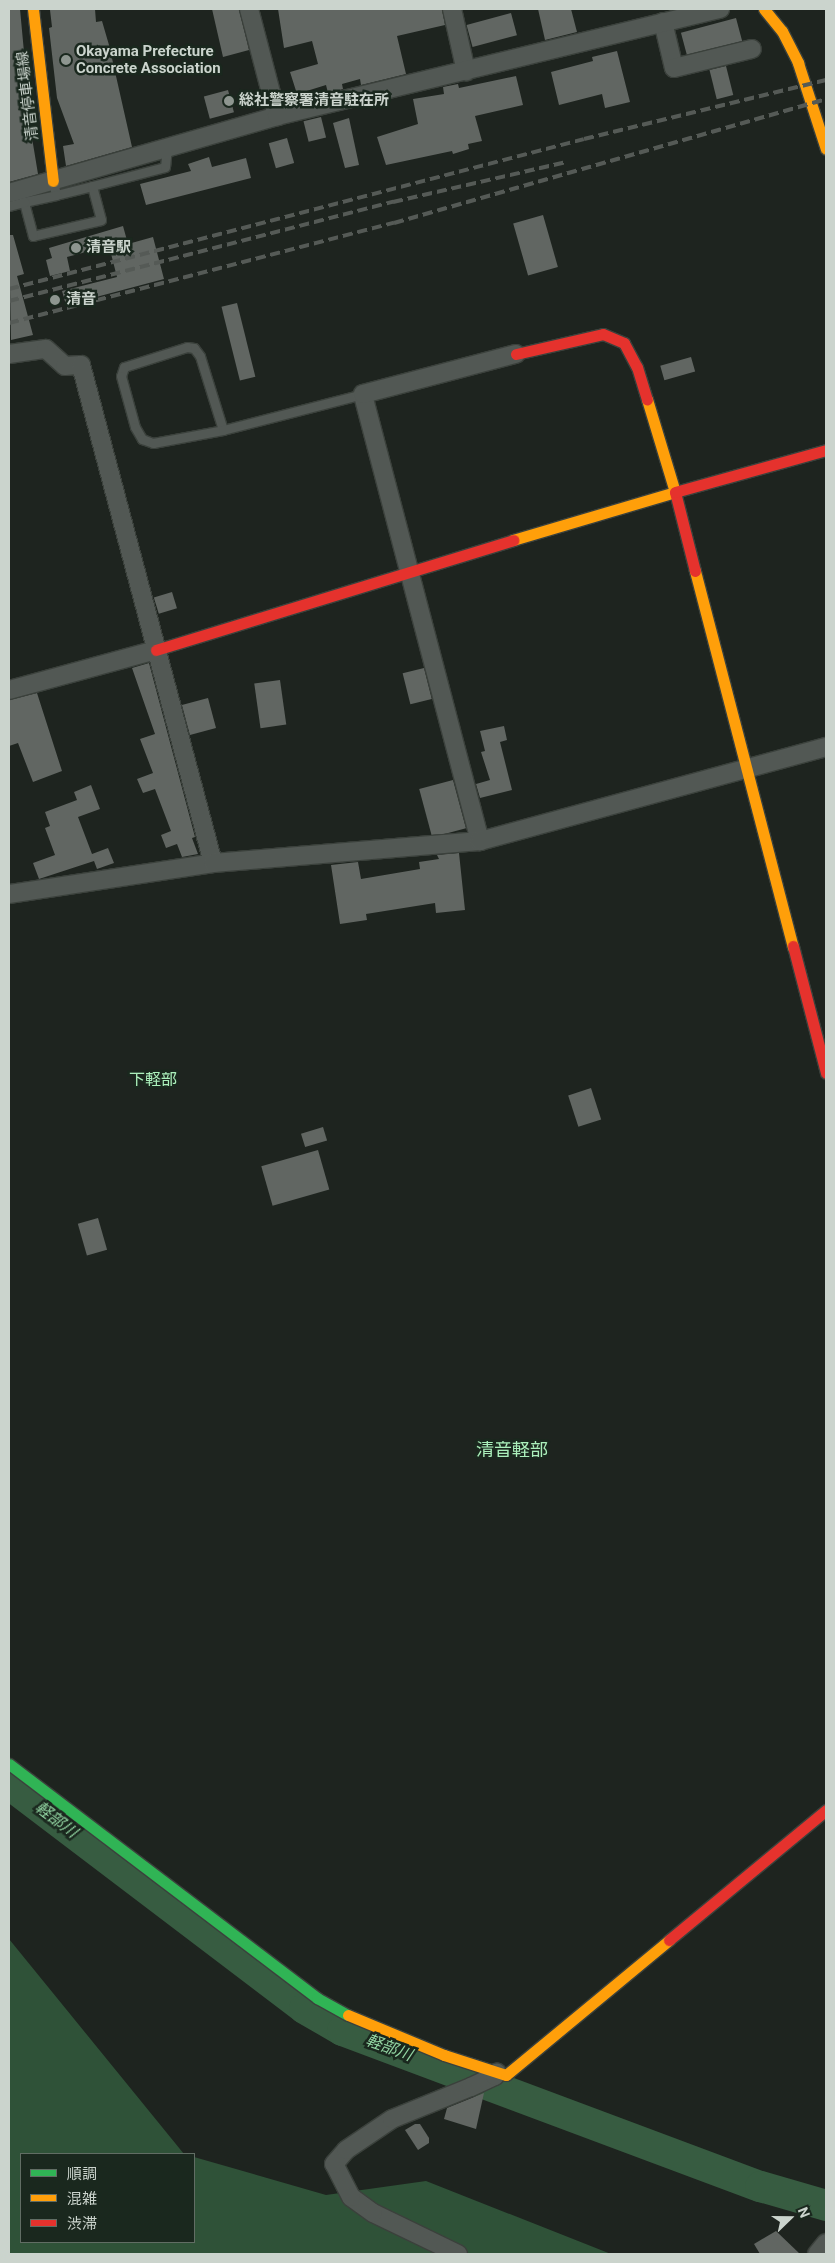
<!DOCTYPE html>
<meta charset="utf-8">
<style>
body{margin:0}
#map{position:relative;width:835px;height:2263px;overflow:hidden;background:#1e241f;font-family:Roboto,"Noto Sans JP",sans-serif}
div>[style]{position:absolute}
.forest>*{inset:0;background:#2f5238}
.river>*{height:31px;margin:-15.5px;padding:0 15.5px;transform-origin:15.5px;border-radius:15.5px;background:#375c41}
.building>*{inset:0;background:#616662;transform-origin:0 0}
.roads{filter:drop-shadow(1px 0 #3b413c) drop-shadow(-1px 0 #3b413c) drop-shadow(0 1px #3b413c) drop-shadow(0 -1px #3b413c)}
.lane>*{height:9px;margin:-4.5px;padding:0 4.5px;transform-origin:4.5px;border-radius:4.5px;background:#525854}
.street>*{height:18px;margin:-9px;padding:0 9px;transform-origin:9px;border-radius:9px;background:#525854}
.fast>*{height:11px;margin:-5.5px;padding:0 5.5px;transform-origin:5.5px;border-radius:5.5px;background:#30b455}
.slow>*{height:11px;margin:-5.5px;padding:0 5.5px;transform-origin:5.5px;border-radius:5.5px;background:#ff9f0a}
.jam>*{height:11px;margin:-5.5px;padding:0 5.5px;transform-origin:5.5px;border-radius:5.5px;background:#e5322d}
.rail>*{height:4px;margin-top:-2px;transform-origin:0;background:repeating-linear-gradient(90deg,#555a56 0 10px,transparent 0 15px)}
.dots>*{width:14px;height:14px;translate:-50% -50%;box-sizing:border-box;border:2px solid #1a281e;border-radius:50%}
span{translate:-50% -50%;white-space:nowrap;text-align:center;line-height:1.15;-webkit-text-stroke:5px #1a281e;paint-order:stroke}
.poi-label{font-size:15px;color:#cbd4cd;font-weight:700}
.left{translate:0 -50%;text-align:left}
.street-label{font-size:15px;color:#cbd4cd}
.neighbourhood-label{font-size:16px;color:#abf0bb}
.water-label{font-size:16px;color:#92d4a2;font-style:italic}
.quarter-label{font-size:18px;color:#abf0bb}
.frame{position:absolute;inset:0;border:10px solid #cbd4cd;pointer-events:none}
.legend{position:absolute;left:20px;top:2153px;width:175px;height:90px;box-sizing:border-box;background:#1a281e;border:1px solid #616d64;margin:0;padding:6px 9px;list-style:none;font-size:15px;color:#cbd4cd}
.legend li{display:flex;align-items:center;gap:10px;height:25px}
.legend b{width:25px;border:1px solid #616d64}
.north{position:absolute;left:765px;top:2193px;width:50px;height:50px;-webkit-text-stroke:4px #1a281e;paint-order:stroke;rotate:68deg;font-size:14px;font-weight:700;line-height:20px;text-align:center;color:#cbd4cd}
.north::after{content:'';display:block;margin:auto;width:18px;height:22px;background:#cbd4cd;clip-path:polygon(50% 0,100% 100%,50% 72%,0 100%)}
</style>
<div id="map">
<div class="forest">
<i style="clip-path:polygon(9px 1939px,184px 2154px,21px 2154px,21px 2242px,194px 2242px,194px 2157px,326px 2195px,426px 2181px,611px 2254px,9px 2254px)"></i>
</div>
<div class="river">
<i style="left:9px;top:1784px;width:370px;rotate:37.2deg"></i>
<i style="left:304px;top:2008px;width:44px;rotate:30.1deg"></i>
<i style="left:342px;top:2030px;width:446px;rotate:20.5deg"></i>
<i style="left:760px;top:2186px;width:69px;rotate:16.1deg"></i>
</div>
<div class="building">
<i style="clip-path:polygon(9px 9px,20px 9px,24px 52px,18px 53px,38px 174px,9px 182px)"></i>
<i style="clip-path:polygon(95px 9px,96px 22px,102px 21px,109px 45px,132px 147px,66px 166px,63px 146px,74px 144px,57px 98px,49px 28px,52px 27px,50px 10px)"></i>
<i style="clip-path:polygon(212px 9px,239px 9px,249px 50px,223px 57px)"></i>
<i style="clip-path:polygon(278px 9px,442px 9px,445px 25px,397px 36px,406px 74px,361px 85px,360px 79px,342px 84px,343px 89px,328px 93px,326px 85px,297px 94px,290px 72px,318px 64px,312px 41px,284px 48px)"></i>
<i style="clip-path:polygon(538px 9px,571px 9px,577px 32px,545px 40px)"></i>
<i style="left:511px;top:13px;width:23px;height:46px;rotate:75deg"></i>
<i style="left:736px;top:18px;width:24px;height:57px;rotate:75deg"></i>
<i style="clip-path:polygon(617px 51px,630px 102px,605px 108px,602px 94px,559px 105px,551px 72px,593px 61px,592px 57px)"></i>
<i style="left:726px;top:66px;width:30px;height:17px;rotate:76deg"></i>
<i style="clip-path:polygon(516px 76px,523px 105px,475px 116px,482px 141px,468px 144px,469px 149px,453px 154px,452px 151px,386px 165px,377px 137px,418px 124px,413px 99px,444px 94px,443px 87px,458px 84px,459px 88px)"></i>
<i style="left:228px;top:90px;width:23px;height:25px;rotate:75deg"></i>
<i style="left:321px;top:117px;width:21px;height:18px;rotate:76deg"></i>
<i style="clip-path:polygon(349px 118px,359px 165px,345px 168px,333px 123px)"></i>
<i style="left:287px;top:138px;width:26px;height:19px;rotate:74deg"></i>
<i style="clip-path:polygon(209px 157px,212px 167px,246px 158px,251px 178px,146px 205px,140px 184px,191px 171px,188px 164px)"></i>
<i style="left:543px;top:215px;width:54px;height:31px;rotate:74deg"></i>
<i style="clip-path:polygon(123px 226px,128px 244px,153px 237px,164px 279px,66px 305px,62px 291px,117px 277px,109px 246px,67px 257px,70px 271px,50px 276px,46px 260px,52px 258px,49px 248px)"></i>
<i style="clip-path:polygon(9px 235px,13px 235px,24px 274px,17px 276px,33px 335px,11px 340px)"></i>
<i style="left:237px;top:303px;width:76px;height:16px;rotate:76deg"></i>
<i style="left:691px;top:357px;width:15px;height:32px;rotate:74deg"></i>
<i style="left:172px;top:592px;width:17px;height:19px;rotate:73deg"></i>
<i style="clip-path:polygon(149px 663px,195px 837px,192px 838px,198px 854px,182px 857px,177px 844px,166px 848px,161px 835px,171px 831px,155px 789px,143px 793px,137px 779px,153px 773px,140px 739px,155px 734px,132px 668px)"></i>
<i style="left:424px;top:668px;width:32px;height:22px;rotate:76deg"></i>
<i style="left:280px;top:680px;width:45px;height:26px;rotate:82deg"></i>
<i style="clip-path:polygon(37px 693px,62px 771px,33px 782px,18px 743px,9px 746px,9px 700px)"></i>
<i style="left:208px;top:698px;width:31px;height:27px;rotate:75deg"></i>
<i style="clip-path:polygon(504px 726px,507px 740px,500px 742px,512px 790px,480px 798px,476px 784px,490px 780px,481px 752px,485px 751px,480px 731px)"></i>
<i style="left:453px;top:780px;width:50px;height:35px;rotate:75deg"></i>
<i style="clip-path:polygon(91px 785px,100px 809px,78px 817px,92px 854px,108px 848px,114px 863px,97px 869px,94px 861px,39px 879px,33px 863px,55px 855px,45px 828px,50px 826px,45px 812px,77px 800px,74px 792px)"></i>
<i style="clip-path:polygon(459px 853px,465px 910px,436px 913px,435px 903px,366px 914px,367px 920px,340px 924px,331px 865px,358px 862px,361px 879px,420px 869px,419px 862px,439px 859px,437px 855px)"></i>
<i style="left:591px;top:1088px;width:33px;height:24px;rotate:72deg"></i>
<i style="left:323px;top:1127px;width:14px;height:23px;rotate:73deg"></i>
<i style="left:318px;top:1150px;width:41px;height:59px;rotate:74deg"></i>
<i style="left:98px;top:1218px;width:33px;height:21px;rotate:74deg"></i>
<i style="clip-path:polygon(484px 2093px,476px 2129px,444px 2119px,447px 2108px)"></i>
<i style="clip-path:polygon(415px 2124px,420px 2124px,429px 2138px,429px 2143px,418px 2150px,405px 2130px)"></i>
<i style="clip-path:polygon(776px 2231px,800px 2254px,760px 2254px,754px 2244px)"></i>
</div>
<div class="roads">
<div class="lane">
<i style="left:53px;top:181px;width:14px;rotate:78deg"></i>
<i style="left:56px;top:195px;width:37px;rotate:-14deg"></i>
<i style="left:92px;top:186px;width:35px;rotate:75deg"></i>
<i style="left:101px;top:220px;width:70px;rotate:166.8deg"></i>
<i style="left:33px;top:236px;width:35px;rotate:-105deg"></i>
<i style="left:24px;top:202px;width:33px;rotate:-12deg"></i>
<i style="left:92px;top:186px;width:75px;rotate:-14.6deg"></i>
<i style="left:165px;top:167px;width:20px;rotate:-84deg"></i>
<i style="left:9px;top:206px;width:16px;rotate:-15deg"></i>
<i style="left:223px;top:430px;width:77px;rotate:-107.3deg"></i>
<i style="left:200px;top:356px;width:10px;rotate:-127deg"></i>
<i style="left:194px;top:348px;width:7px;rotate:-172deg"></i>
<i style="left:187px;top:347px;width:66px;rotate:162.4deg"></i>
<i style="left:124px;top:367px;width:9px;rotate:108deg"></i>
<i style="left:121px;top:376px;width:53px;rotate:74.6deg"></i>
<i style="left:135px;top:427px;width:14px;rotate:60deg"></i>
<i style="left:142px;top:439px;width:12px;rotate:20deg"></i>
<i style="left:153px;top:443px;width:71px;rotate:-10.5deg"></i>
<i style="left:223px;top:430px;width:145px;rotate:-14.4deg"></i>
</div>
<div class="street">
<i style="left:249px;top:9px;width:111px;rotate:75.3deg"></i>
<i style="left:452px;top:9px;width:64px;rotate:77.3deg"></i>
<i style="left:663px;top:22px;width:47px;rotate:76.6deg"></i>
<i style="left:674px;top:68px;width:80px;rotate:-13.7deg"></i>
<i style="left:9px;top:193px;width:279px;rotate:-16deg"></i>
<i style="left:277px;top:116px;width:456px;rotate:-13.6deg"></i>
<i style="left:9px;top:354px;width:37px;rotate:-8deg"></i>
<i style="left:46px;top:349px;width:25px;rotate:42deg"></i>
<i style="left:65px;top:366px;width:16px;rotate:-4deg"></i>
<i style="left:81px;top:365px;width:515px;rotate:75.15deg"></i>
<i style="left:9px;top:690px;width:152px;rotate:-15.2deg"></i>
<i style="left:480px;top:841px;width:462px;rotate:-104.7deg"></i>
<i style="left:363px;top:394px;width:158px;rotate:-14.7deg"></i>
<i style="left:9px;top:894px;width:206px;rotate:-8.6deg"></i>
<i style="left:213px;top:863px;width:268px;rotate:-4.7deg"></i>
<i style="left:480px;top:841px;width:359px;rotate:-15.2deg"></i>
<i style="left:458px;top:2254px;width:94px;rotate:-154.2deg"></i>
<i style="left:373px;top:2213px;width:27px;rotate:-144deg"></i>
<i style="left:351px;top:2197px;width:37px;rotate:-117deg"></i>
<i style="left:334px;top:2164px;width:18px;rotate:-49deg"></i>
<i style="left:346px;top:2150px;width:55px;rotate:-34deg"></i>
<i style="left:392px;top:2119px;width:85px;rotate:-22.1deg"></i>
<i style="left:471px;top:2087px;width:26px;rotate:-25deg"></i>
<i style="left:495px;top:2076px;width:4px;rotate:-63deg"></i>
<i style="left:817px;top:2254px;width:14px;rotate:-51deg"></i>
</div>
<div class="fast">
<i style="left:9px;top:1764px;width:387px;rotate:37.2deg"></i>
<i style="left:317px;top:1998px;width:35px;rotate:29deg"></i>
</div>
<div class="slow">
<i style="left:33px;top:9px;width:173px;rotate:83.4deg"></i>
<i style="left:764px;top:9px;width:28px;rotate:51deg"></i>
<i style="left:782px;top:31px;width:36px;rotate:63deg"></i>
<i style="left:798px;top:63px;width:90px;rotate:72deg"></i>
<i style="left:513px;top:540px;width:169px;rotate:-16.5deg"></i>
<i style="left:675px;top:492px;width:97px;rotate:-106.8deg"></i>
<i style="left:695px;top:571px;width:388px;rotate:75.4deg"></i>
<i style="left:348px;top:2015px;width:104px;rotate:22.6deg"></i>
<i style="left:444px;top:2055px;width:65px;rotate:17.9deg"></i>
<i style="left:506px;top:2075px;width:212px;rotate:-39.6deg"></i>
</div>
<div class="jam">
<i style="left:516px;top:354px;width:89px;rotate:-12.9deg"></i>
<i style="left:603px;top:334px;width:23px;rotate:23deg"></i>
<i style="left:624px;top:343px;width:27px;rotate:62deg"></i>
<i style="left:637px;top:367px;width:34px;rotate:73deg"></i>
<i style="left:695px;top:571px;width:81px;rotate:-104.2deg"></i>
<i style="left:675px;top:492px;width:157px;rotate:-15.5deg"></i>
<i style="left:156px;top:650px;width:374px;rotate:-17.1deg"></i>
<i style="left:793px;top:946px;width:131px;rotate:75.4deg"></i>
<i style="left:669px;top:1940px;width:204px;rotate:-39.6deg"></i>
</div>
</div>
<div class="rail">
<i style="left:9px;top:289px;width:594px;rotate:-14.62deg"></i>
<i style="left:584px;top:139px;width:249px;rotate:-13.7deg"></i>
<i style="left:9px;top:301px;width:397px;rotate:-14.5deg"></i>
<i style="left:393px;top:202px;width:178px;rotate:-13deg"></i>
<i style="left:9px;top:323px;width:398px;rotate:-14.6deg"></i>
<i style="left:394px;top:223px;width:449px;rotate:-16deg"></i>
</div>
<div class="dots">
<i style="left:66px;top:60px;background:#8e9690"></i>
<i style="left:229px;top:101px;background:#8e9690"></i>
<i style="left:76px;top:248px;background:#8e9690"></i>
<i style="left:55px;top:300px;background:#8e9690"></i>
</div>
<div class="poi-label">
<span class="left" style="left:76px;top:60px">Okayama Prefecture<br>Concrete Association</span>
<span class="left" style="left:239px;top:101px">総社警察署清音駐在所</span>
<span class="left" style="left:86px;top:248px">清音駅</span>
<span class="left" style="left:66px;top:300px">清音</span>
</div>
<div class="street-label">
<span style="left:28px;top:96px;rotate:-97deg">清音停車場線</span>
</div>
<div class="neighbourhood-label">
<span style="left:153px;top:1080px">下軽部</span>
</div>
<div class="water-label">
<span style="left:56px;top:1820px;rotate:37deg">軽部川</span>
<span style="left:389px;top:2048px;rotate:20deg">軽部川</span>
</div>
<div class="quarter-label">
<span style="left:512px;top:1450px">清音軽部</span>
</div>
<div class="frame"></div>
<ul class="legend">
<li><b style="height:6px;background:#30b455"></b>順調</li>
<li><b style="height:6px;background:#ff9f0a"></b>混雑</li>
<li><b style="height:6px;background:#e5322d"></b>渋滞</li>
</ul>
<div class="north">N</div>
</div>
